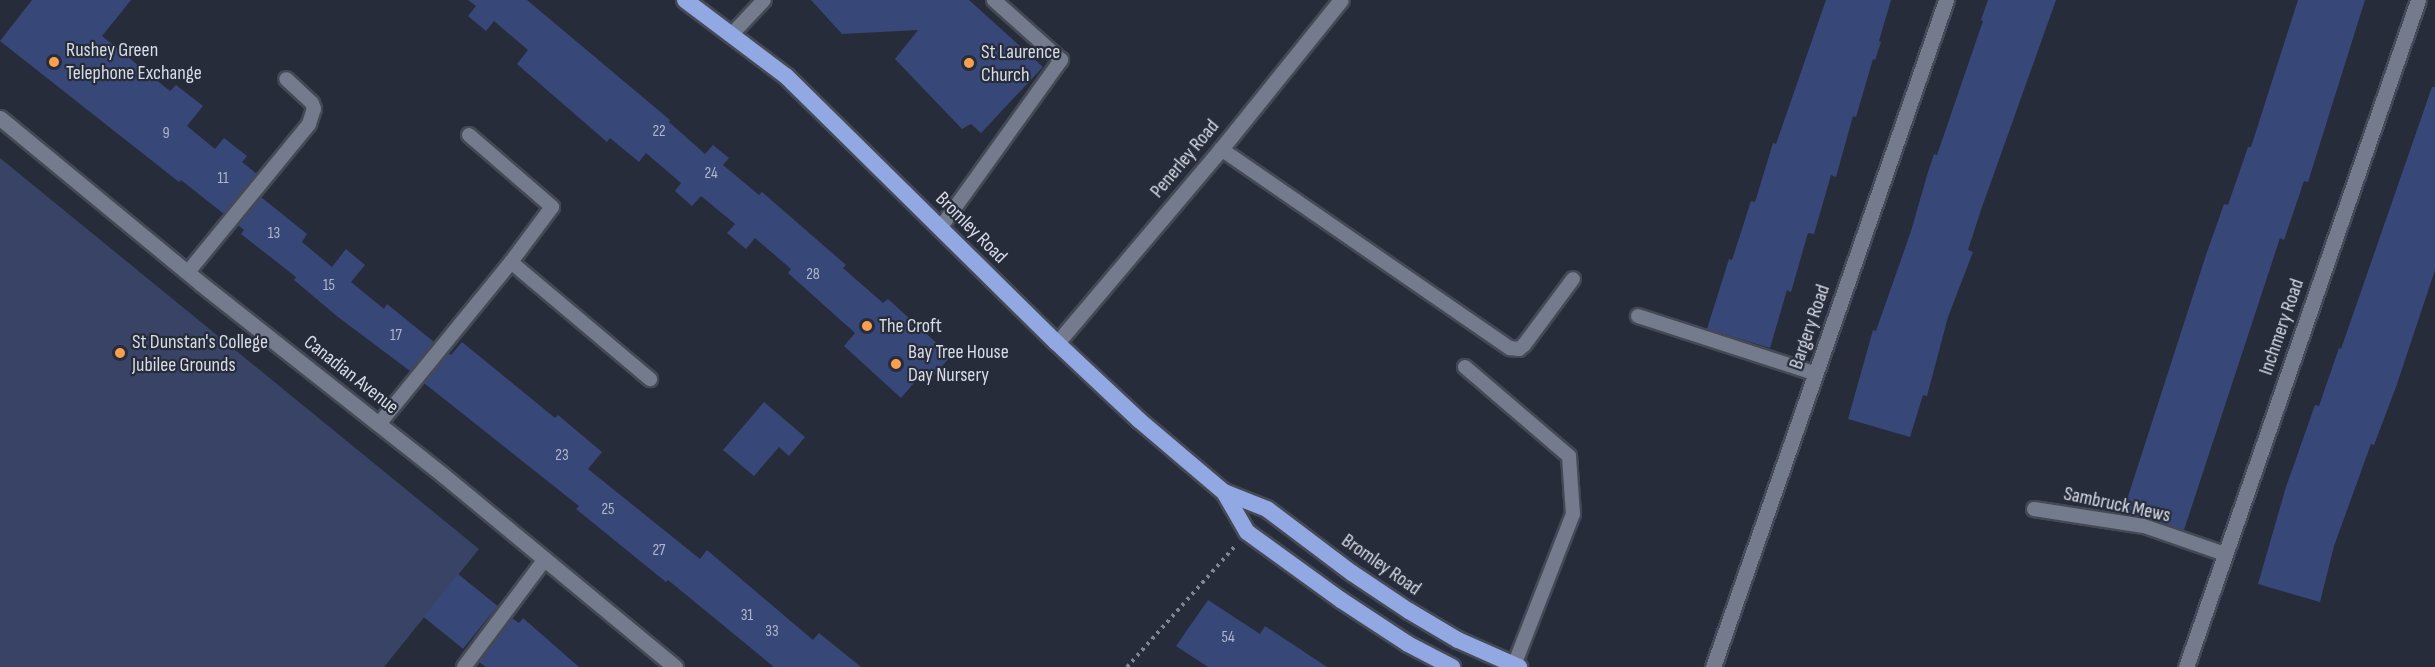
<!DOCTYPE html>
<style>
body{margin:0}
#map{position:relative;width:2435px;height:667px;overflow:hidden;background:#272c3b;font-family:"Sofia Sans Condensed",sans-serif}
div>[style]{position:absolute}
.green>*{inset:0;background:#384365}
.building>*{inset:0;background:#374778;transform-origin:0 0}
.path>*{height:4px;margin-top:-2px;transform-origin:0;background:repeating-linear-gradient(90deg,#828692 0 3px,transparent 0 7.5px)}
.roads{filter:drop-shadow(2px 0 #444955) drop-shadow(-2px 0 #444955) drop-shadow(0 2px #444955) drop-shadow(0 -2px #444955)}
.service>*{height:14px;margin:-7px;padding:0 7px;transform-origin:7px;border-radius:7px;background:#747b8c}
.minor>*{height:15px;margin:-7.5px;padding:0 7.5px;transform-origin:7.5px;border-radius:7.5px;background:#747b8c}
.tertiary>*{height:15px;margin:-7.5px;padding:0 7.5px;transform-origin:7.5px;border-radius:7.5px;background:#747b8c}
.trunk>*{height:16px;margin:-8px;padding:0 8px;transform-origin:8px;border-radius:8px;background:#92a8e2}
.dots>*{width:16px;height:16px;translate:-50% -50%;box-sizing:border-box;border:3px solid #272c3b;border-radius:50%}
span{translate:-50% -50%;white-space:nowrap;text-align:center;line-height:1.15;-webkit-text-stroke:4.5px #272c3b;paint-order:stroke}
.number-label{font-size:16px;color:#b0b7ca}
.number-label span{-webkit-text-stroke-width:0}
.poi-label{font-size:20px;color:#d8dce5}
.left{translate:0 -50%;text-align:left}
.street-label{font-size:20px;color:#d8dce5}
</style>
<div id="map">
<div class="green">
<i style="clip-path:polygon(0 158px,479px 549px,384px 667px,0 667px)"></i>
</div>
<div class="building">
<i style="clip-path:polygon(32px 0,131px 0,102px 36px,170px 91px,176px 85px,203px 106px,187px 126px,215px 149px,224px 138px,247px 156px,242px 162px,257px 174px,224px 214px,181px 180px,179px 182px,0 41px)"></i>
<i style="clip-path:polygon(468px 0,527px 0,670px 120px,669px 122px,705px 154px,713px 145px,729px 158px,723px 165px,759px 195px,762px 192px,846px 265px,843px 268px,883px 303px,888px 299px,951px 356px,928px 382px,920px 376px,901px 398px,844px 346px,855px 333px,788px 273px,791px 269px,755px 238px,746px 249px,727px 233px,735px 224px,701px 196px,692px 206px,675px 191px,681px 183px,646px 153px,639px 162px,610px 138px,607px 142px,517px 64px,528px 50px,494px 21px,486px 31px,468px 16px,476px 6px)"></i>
<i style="clip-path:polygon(811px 0,969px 0,1043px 67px,981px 133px,971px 124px,962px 129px,895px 59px,918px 30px,842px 34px)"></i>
<i style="clip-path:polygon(1826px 0,1891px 0,1879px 41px,1881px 42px,1875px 60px,1873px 59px,1856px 117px,1853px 116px,1836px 177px,1831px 175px,1814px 234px,1808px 233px,1791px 292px,1787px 290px,1770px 348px,1707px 329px,1729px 259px,1732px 260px,1751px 201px,1755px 202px,1773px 143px,1776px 144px)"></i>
<i style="clip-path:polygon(1988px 0,2056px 0,1981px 210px,1968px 250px,1973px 252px,1948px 317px,1927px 396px,1923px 395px,1910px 437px,1848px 419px,1873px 330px,1876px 331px,1911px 231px,1928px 172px,1934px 154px,1937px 155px,1983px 21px,1981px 20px)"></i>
<i style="clip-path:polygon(2298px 0,2365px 0,2308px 182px,2304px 181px,2284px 240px,2280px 238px,2184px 530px,2123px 512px,2206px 255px,2224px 204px,2228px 205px,2248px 147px,2251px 147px)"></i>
<i style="clip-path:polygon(2432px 87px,2435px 87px,2435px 270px,2396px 387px,2374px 445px,2371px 444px,2334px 546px,2320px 602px,2258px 584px,2286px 487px,2315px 405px,2319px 406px,2339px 348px,2341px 349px)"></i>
<i style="clip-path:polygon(261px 197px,307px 234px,302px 242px,332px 267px,346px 249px,365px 265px,351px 282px,384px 309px,387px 304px,434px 342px,410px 371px,338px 317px,294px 280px,296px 277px,241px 234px,244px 230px,238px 225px)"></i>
<i style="clip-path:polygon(462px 342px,555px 418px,558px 415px,602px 452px,588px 469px,700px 559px,707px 550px,813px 640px,819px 633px,861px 667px,774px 667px,668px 580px,666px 582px,576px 509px,579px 506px,424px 383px,448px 353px,451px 355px)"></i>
<i style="clip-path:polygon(764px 402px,805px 437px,789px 456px,779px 447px,754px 476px,723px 450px)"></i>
<i style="left:458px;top:574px;width:51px;height:55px;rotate:39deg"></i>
<i style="clip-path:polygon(1208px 600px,1260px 634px,1265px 626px,1327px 667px,1208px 667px,1176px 646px)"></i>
<i style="clip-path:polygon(512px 618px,519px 623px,523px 618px,579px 667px,486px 667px,479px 662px)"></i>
</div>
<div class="path">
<i style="left:1127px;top:667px;width:162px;rotate:-48.2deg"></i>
</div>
<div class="roads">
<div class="service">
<i style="left:733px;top:33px;width:45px;rotate:-46.8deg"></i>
<i style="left:469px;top:135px;width:110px;rotate:40.9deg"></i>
<i style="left:552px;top:207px;width:69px;rotate:126.7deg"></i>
<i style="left:1221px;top:149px;width:351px;rotate:34.6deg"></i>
<i style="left:1510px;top:348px;width:9px;rotate:6deg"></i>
<i style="left:1519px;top:349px;width:6px;rotate:-39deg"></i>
<i style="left:1524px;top:345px;width:82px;rotate:-53.4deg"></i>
<i style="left:941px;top:227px;width:206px;rotate:-54.3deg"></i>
<i style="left:1061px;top:60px;width:90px;rotate:-138.2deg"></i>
<i style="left:188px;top:272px;width:191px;rotate:-50.7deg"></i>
<i style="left:309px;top:124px;width:16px;rotate:-72deg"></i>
<i style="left:314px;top:109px;width:6px;rotate:-108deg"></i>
<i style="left:312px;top:103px;width:35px;rotate:-137deg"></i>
<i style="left:1638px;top:316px;width:187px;rotate:18deg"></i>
<i style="left:1465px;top:367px;width:137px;rotate:40.6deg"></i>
<i style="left:1569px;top:456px;width:58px;rotate:86.1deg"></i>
<i style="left:1573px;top:514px;width:162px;rotate:111.3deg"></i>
<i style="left:379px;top:424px;width:209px;rotate:-50.8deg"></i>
<i style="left:511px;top:262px;width:182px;rotate:40.1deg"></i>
<i style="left:2034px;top:509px;width:111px;rotate:8.8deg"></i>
<i style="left:2144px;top:526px;width:86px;rotate:19.1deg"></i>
<i style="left:464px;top:667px;width:135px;rotate:-53.1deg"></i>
</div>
<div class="minor">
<i style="left:1057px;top:343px;width:254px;rotate:-49.8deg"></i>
<i style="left:1221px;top:149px;width:191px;rotate:-51.2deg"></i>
<i style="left:1713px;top:667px;width:707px;rotate:-70.74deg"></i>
<i style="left:2186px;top:667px;width:706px;rotate:-70.82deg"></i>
</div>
<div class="tertiary">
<i style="left:0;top:118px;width:259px;rotate:39.5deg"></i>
<i style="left:200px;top:283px;width:310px;rotate:38.3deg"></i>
<i style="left:443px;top:475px;width:301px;rotate:39.6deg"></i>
</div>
<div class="trunk">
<i style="left:685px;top:0;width:126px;rotate:37deg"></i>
<i style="left:786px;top:76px;width:380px;rotate:44.6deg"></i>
<i style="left:1057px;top:343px;width:112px;rotate:43.2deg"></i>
<i style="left:1139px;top:420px;width:111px;rotate:40.3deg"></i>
<i style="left:1224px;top:492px;width:46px;rotate:21.6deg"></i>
<i style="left:1267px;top:509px;width:106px;rotate:37deg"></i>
<i style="left:1352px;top:573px;width:69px;rotate:33.7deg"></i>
<i style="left:1409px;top:611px;width:57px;rotate:30.6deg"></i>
<i style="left:1458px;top:640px;width:67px;rotate:23.9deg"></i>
<i style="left:1224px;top:492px;width:46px;rotate:60.1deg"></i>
<i style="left:1247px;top:532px;width:116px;rotate:35.9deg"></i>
<i style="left:1341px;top:600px;width:80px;rotate:33.3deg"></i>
<i style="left:1408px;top:644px;width:50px;rotate:27.6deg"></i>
</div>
</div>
<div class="dots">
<i style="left:54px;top:62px;background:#fa9f4f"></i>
<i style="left:969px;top:63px;background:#fa9f4f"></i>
<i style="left:867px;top:326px;background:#fa9f4f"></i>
<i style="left:120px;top:353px;background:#fa9f4f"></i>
<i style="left:896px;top:364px;background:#fa9f4f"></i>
</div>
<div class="number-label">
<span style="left:659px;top:132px">22</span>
<span style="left:166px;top:134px">9</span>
<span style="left:711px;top:174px">24</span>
<span style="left:223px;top:179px">11</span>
<span style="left:274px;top:234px">13</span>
<span style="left:813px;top:275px">28</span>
<span style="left:329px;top:286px">15</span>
<span style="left:396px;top:336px">17</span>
<span style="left:562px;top:456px">23</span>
<span style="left:608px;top:510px">25</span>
<span style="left:659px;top:551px">27</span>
<span style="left:747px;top:616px">31</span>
<span style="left:772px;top:632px">33</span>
<span style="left:1228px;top:638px">54</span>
</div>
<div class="poi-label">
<span class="left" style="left:66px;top:62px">Rushey Green<br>Telephone Exchange</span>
<span class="left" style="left:981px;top:64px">St Laurence<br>Church</span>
<span class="left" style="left:879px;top:326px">The Croft</span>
<span class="left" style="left:132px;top:354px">St Dunstan's College<br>Jubilee Grounds</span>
<span class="left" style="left:908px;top:364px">Bay Tree House<br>Day Nursery</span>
</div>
<div class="street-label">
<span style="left:1185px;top:159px;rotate:-50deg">Penerley Road</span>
<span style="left:971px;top:228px;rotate:45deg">Bromley Road</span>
<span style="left:1810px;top:327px;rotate:-71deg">Bargery Road</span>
<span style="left:2282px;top:327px;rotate:-71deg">Inchmery Road</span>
<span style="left:351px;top:375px;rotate:38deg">Canadian Avenue</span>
<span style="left:2117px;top:505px;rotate:12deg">Sambruck Mews</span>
<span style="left:1381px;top:565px;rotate:35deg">Bromley Road</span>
</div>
</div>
